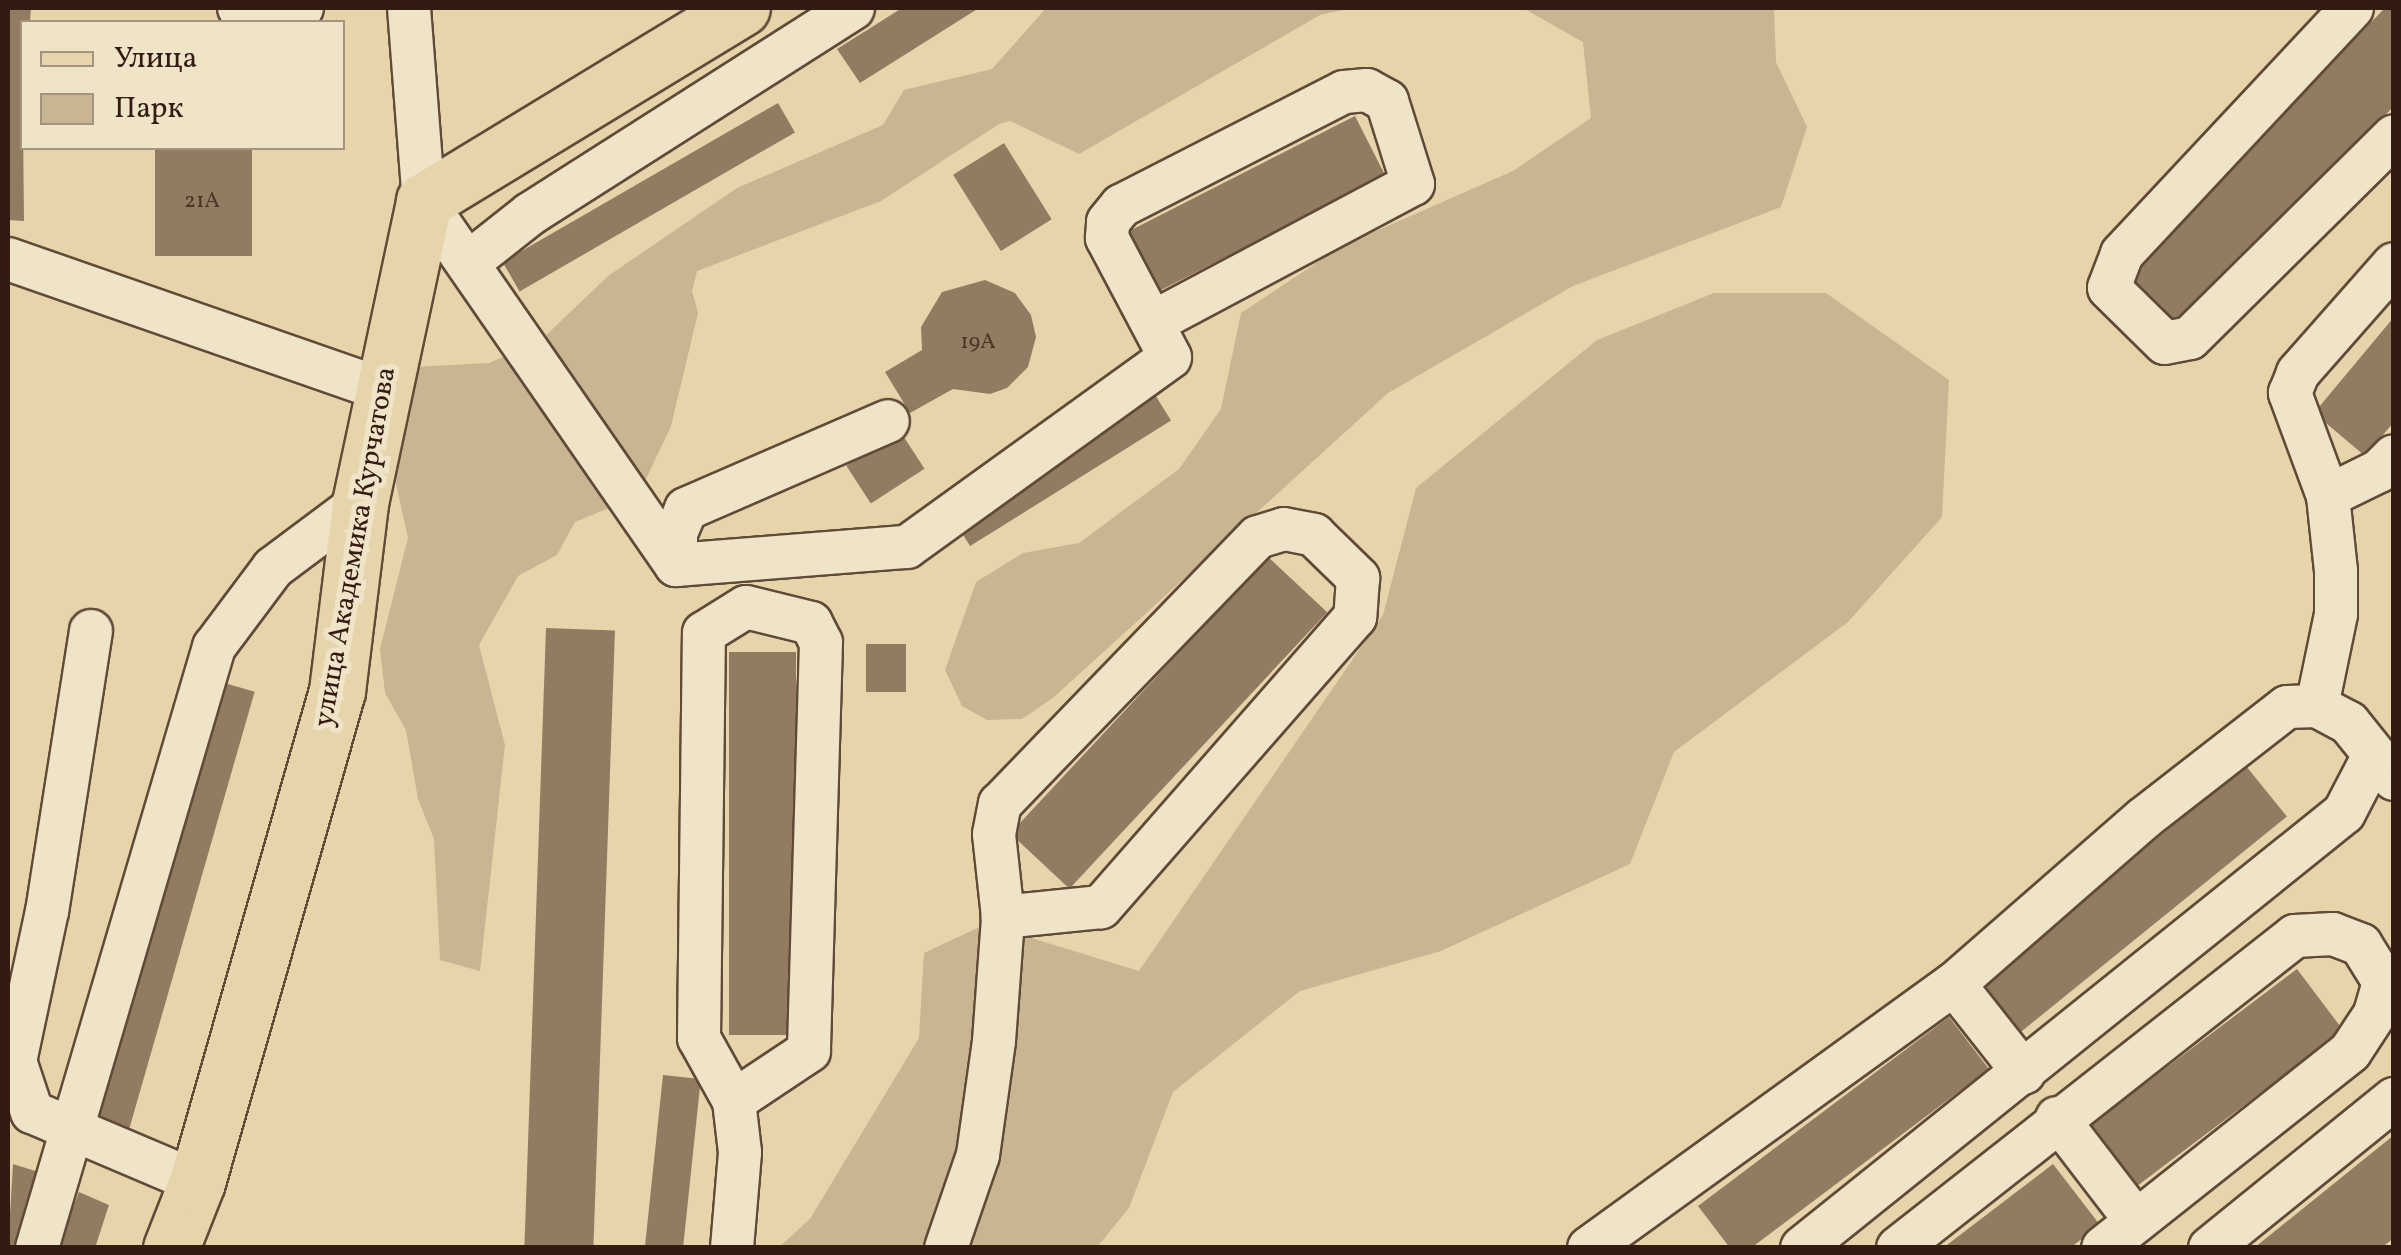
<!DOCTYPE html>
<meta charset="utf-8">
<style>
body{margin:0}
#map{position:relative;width:2401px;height:1255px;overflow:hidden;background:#e6d5ab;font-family:Vollkorn,serif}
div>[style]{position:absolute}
.green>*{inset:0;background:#c8b591}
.building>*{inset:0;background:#917c62;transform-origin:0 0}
.roads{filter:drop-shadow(2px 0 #604a38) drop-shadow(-2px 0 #604a38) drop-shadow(0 2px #604a38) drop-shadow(0 -2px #604a38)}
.minor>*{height:42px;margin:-21px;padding:0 21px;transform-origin:21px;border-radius:21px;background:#efe4c8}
.major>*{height:55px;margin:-27.5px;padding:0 27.5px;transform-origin:27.5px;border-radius:27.5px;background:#e6d5ab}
span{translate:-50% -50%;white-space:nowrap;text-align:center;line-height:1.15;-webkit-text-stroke:10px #efe4c8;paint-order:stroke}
.number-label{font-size:22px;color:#4b3326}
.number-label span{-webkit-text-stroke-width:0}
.street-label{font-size:28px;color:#341b12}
.frame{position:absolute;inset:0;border:10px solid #341b12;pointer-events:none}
.legend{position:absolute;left:20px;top:20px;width:325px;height:130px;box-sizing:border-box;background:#efe4c8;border:2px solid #a4947f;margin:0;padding:12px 18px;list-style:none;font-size:30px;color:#341b12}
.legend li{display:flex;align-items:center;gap:20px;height:50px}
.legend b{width:50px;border:2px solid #a4947f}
</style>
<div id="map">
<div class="green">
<i style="clip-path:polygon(1046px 8px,1352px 8px,1320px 15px,1079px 154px,1010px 121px,999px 124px,881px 201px,697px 271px,692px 291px,698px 313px,671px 426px,638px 496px,575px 522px,557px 555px,518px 576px,479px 645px,505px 745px,480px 971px,440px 960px,434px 839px,418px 799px,406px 730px,385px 693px,380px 649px,408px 538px,388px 447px,415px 367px,489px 363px,540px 341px,608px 276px,737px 188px,883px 125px,904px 90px,992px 69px)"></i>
<i style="clip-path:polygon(1523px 8px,1774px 8px,1776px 62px,1807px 127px,1781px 207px,1573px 286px,1388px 393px,1054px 697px,1022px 719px,987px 720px,962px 706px,945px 670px,976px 582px,1023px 553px,1079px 543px,1179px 469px,1221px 409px,1241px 313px,1342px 246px,1513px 171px,1591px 118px,1583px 42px)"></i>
<i style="clip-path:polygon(1714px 293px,1826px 293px,1949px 380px,1942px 517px,1848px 622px,1674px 752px,1630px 864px,1441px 951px,1300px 991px,1173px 1092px,1129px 1208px,1097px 1247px,778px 1248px,810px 1219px,919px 1038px,924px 953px,986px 924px,1139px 971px,1383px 615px,1416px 488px,1597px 340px)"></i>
</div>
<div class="building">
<i style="clip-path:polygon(8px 8px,31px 8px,30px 22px,22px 22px,24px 221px,8px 220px)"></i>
<i style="clip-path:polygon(902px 8px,979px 8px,860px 83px,837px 49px)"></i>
<i style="clip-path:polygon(2385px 8px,2394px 8px,2394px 106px,2178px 327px,2124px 275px)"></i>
<i style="left:778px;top:103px;width:34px;height:318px;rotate:60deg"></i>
<i style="left:1355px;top:116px;width:67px;height:255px;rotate:63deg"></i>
<i style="left:1004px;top:143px;width:90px;height:60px;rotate:58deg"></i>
<i style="left:155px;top:148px;width:97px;height:108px"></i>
<i style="clip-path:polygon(985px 280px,1015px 293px,1031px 315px,1036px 337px,1028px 367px,1007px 388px,990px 394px,953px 389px,910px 413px,885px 372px,922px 350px,921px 327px,942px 292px)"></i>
<i style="clip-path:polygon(2394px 317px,2394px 422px,2365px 456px,2314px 413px)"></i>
<i style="left:1152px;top:390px;width:36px;height:237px;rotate:58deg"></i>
<i style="left:900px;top:431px;width:45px;height:64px;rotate:57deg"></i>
<i style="left:1268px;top:557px;width:81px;height:378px;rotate:43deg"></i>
<i style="left:546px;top:628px;width:69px;height:620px;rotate:2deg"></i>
<i style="left:866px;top:644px;width:40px;height:48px"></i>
<i style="left:729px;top:652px;width:67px;height:383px"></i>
<i style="left:221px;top:682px;width:35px;height:459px;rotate:16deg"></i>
<i style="left:2246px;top:766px;width:65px;height:351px;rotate:51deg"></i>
<i style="left:2297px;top:969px;width:77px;height:262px;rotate:53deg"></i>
<i style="clip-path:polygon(1949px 1017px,1989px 1069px,1751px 1248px,1730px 1248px,1698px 1206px)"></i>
<i style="left:663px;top:1075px;width:38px;height:174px;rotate:6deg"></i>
<i style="clip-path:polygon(2394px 1135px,2394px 1238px,2381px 1248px,2254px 1248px)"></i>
<i style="clip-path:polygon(13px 1164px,45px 1174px,20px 1248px,8px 1248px)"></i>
<i style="clip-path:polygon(2053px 1164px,2100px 1225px,2070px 1248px,1943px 1248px)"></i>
<i style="clip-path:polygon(79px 1192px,109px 1205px,95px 1248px,57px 1248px)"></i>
</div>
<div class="roads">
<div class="minor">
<i style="left:239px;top:8px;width:63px"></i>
<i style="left:409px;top:8px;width:194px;rotate:85.6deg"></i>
<i style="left:424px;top:201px;width:443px;rotate:55.3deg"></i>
<i style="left:676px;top:565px;width:232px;rotate:-4.5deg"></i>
<i style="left:907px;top:547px;width:324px;rotate:-35.8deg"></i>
<i style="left:1170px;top:357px;width:135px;rotate:-117.9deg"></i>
<i style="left:1107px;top:238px;width:16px;rotate:-86deg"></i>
<i style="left:1108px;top:222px;width:21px;rotate:-51deg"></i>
<i style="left:1121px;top:206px;width:250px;rotate:-27.1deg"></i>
<i style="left:1344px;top:92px;width:23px;rotate:-5deg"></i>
<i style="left:1367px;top:90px;width:23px;rotate:29deg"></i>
<i style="left:1387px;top:101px;width:87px;rotate:72.6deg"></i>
<i style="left:1413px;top:184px;width:292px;rotate:152deg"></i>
<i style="left:2352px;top:8px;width:337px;rotate:133.1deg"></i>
<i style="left:2122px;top:254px;width:36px;rotate:111deg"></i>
<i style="left:2109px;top:288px;width:78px;rotate:44.5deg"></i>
<i style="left:2165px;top:343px;width:25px;rotate:-11deg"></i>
<i style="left:2190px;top:338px;width:287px;rotate:-44.7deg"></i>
<i style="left:8px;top:259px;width:395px;rotate:19.2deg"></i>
<i style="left:468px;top:263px;width:79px;rotate:-38.3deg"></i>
<i style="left:530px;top:214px;width:383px;rotate:-32.5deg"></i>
<i style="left:2328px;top:496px;width:57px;rotate:-26.1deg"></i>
<i style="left:2379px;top:471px;width:21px;rotate:-45deg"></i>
<i style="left:676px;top:565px;width:32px;rotate:-90deg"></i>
<i style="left:676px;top:533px;width:26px;rotate:-67deg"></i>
<i style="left:686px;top:509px;width:220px;rotate:-23.5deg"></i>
<i style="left:91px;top:631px;width:283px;rotate:98.9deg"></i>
<i style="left:47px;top:911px;width:153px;rotate:102deg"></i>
<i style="left:15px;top:1061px;width:54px;rotate:71.6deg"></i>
<i style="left:32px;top:1112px;width:179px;rotate:23deg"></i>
<i style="left:2317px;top:706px;width:94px;rotate:-78.3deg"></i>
<i style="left:2336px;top:614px;width:43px;rotate:-90deg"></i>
<i style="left:2336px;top:571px;width:75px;rotate:-96.1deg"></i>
<i style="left:2328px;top:496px;width:110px;rotate:-110.3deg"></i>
<i style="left:2290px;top:393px;width:22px;rotate:-68deg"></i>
<i style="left:2298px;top:373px;width:145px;rotate:-48.6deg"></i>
<i style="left:1954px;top:984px;width:113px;rotate:51.8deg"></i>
<i style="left:2057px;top:1118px;width:130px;rotate:52.5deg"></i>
<i style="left:37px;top:1248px;width:627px;rotate:-73.59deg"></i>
<i style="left:214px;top:647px;width:99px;rotate:-53.2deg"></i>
<i style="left:273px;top:568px;width:109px;rotate:-36.8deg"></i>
<i style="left:732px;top:1248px;width:96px;rotate:-85.2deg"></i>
<i style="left:740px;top:1152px;width:51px;rotate:-96.7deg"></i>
<i style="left:734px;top:1101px;width:72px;rotate:-119.1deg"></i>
<i style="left:699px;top:1038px;width:405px;rotate:-89.3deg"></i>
<i style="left:704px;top:633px;width:49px;rotate:-31.8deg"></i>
<i style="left:746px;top:607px;width:67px;rotate:13.8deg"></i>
<i style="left:811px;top:623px;width:22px;rotate:63deg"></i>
<i style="left:821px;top:643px;width:408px;rotate:91.7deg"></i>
<i style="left:809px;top:1051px;width:90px;rotate:146.3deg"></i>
<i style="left:946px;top:1248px;width:98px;rotate:-71deg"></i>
<i style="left:978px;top:1155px;width:115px;rotate:-82deg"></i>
<i style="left:994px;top:1041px;width:124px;rotate:-85.8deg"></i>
<i style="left:1003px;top:917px;width:83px;rotate:-96.2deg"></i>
<i style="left:994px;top:834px;width:31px;rotate:-79deg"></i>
<i style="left:1000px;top:804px;width:371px;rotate:-46deg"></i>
<i style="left:1258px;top:537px;width:27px;rotate:-17deg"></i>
<i style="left:1284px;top:529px;width:31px;rotate:11deg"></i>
<i style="left:1314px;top:535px;width:62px;rotate:44.3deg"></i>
<i style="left:1358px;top:578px;width:39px;rotate:94deg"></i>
<i style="left:1355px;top:617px;width:386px;rotate:131.2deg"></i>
<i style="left:1101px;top:907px;width:99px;rotate:174.2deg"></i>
<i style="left:1589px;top:1248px;width:450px;rotate:-35.9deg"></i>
<i style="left:1954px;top:984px;width:251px;rotate:-41.1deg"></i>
<i style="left:2143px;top:819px;width:182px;rotate:-37.9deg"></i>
<i style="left:2287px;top:707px;width:30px;rotate:-2deg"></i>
<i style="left:2317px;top:706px;width:36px;rotate:28deg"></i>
<i style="left:2349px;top:723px;width:72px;rotate:51.2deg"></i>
<i style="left:1802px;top:1248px;width:695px;rotate:-38.75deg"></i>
<i style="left:2344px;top:813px;width:63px;rotate:-62.6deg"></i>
<i style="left:1898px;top:1248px;width:505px;rotate:-38.16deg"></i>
<i style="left:2295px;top:936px;width:38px;rotate:-3deg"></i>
<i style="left:2333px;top:934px;width:30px;rotate:21deg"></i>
<i style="left:2361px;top:945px;width:44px;rotate:58.1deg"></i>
<i style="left:2384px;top:982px;width:33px;rotate:106deg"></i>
<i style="left:2375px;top:1014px;width:45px;rotate:123.3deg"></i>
<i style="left:2350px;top:1052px;width:315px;rotate:141.6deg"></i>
<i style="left:2210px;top:1248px;width:237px;rotate:-39deg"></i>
</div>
<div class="major">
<i style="left:171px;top:1248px;width:71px;rotate:-68.5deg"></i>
<i style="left:197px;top:1182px;width:511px;rotate:-74.09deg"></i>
<i style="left:337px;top:691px;width:189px;rotate:-83deg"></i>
<i style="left:360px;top:503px;width:309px;rotate:-78deg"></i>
<i style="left:424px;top:201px;width:372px;rotate:-31.3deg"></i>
</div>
</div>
<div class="number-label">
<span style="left:202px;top:202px">21А</span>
<span style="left:978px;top:343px">19А</span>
</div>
<div class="street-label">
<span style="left:356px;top:547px;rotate:-80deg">улица Академика Курчатова</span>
</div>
<div class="frame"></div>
<ul class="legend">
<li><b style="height:12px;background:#e6d5ab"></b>Улица</li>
<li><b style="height:28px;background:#c8b591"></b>Парк</li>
</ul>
</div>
